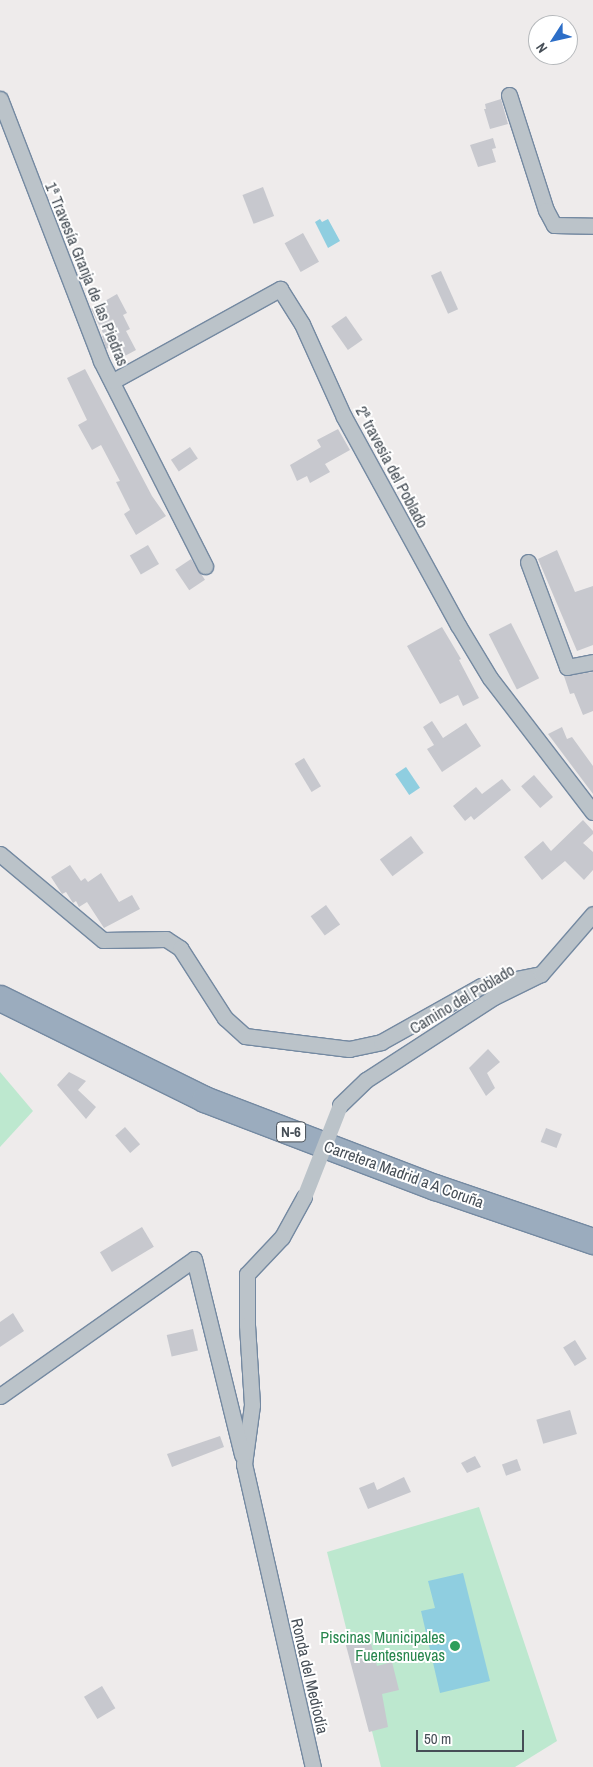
<!DOCTYPE html>
<meta charset="utf-8">
<style>
body{margin:0}
#map{position:relative;width:593px;height:1767px;overflow:hidden;background:#eeebeb;font-family:"Archivo Narrow",sans-serif}
div>[style]{position:absolute}
.green>*{inset:0;background:#bde8cf}
.water>*{inset:0;background:#8fcee0;transform-origin:0 0}
.building>*{inset:0;background:#c7c8ce;transform-origin:0 0}
.roads{filter:drop-shadow(1px 0 #7489a1) drop-shadow(-1px 0 #7489a1) drop-shadow(0 1px #7489a1) drop-shadow(0 -1px #7489a1)}
.minor>*{height:15px;margin:-7.5px;padding:0 7.5px;transform-origin:7.5px;border-radius:7.5px;background:#bbc3c9}
.trunk>*{height:25px;margin:-12.5px;padding:0 12.5px;transform-origin:12.5px;border-radius:12.5px;background:#9bacbe}
.minor-bridge>*{height:15px;margin:-7.5px;padding:0 7.5px;transform-origin:7.5px;border-radius:7.5px;background:#bbc3c9}
.dots>*{width:14px;height:14px;translate:-50% -50%;box-sizing:border-box;border:2px solid #fff;border-radius:50%}
span{translate:-50% -50%;white-space:nowrap;text-align:center;line-height:1.15;-webkit-text-stroke:4px #fff;paint-order:stroke}
.shield-label span{padding:1px 4px;background:#fff;border:1px solid;border-radius:4px;-webkit-text-stroke-width:0}
.shield-label{font-size:15px;color:#464e56;font-weight:700}
.street-label{font-size:16px;color:#464e56}
.leisure-label{font-size:16px;color:#27864d}
.right{translate:-100% -50%;text-align:right}
.north{position:absolute;left:528px;top:15px;width:50px;height:50px;box-sizing:border-box;background:#fff;border:1px solid #b5b8bb;border-radius:50%;rotate:235deg;font-size:14px;font-weight:700;line-height:20px;text-align:center;color:#464e56}
.north::after{content:'';display:block;margin:auto;width:18px;height:22px;background:#2d6ec7;clip-path:polygon(50% 0,100% 100%,50% 72%,0 100%)}
.scale{position:absolute;left:416px;top:1730px;width:108px;height:22px;box-sizing:border-box;border:2px solid #464e56;border-top:0;padding-left:6px;font-size:15px;line-height:18px;white-space:nowrap;color:#464e56;-webkit-text-stroke:4px #fff;paint-order:stroke}
</style>
<div id="map">
<div class="green">
<i style="clip-path:polygon(0 1072px,33px 1111px,0 1147px)"></i>
<i style="clip-path:polygon(479px 1507px,557px 1741px,515px 1767px,381px 1767px,327px 1552px)"></i>
</div>
<div class="water">
<i style="clip-path:polygon(320px 219px,322px 222px,328px 219px,340px 241px,328px 248px,315px 222px)"></i>
<i style="left:406px;top:767px;width:25px;height:13px;rotate:56deg"></i>
<i style="clip-path:polygon(463px 1573px,490px 1681px,440px 1693px,421px 1611px,435px 1608px,428px 1581px)"></i>
</div>
<div class="building">
<i style="clip-path:polygon(501px 99px,508px 124px,490px 129px,484px 109px,486px 109px,485px 104px)"></i>
<i style="clip-path:polygon(493px 138px,496px 148px,492px 149px,496px 162px,478px 167px,470px 145px)"></i>
<i style="left:263px;top:187px;width:31px;height:22px;rotate:69deg"></i>
<i style="left:303px;top:233px;width:33px;height:21px;rotate:61deg"></i>
<i style="left:441px;top:271px;width:42px;height:11px;rotate:66deg"></i>
<i style="clip-path:polygon(117px 294px,127px 313px,123px 315px,130px 329px,126px 331px,136px 350px,123px 357px,120px 353px,116px 355px,111px 347px,106px 349px,102px 336px,104px 335px,91px 309px)"></i>
<i style="left:346px;top:316px;width:29px;height:18px;rotate:55deg"></i>
<i style="clip-path:polygon(85px 369px,152px 496px,166px 516px,136px 535px,124px 514px,130px 510px,116px 482px,120px 481px,101px 445px,92px 450px,78px 425px,87px 420px,67px 378px)"></i>
<i style="clip-path:polygon(338px 429px,350px 450px,325px 464px,330px 472px,310px 483px,307px 476px,297px 481px,290px 465px,321px 447px,317px 440px)"></i>
<i style="left:190px;top:447px;width:14px;height:23px;rotate:56deg"></i>
<i style="left:148px;top:545px;width:22px;height:21px;rotate:60deg"></i>
<i style="clip-path:polygon(557px 550px,575px 592px,593px 586px,593px 645px,577px 651px,538px 559px)"></i>
<i style="left:191px;top:559px;width:25px;height:19px;rotate:56deg"></i>
<i style="left:511px;top:623px;width:62px;height:25px;rotate:63deg"></i>
<i style="clip-path:polygon(442px 627px,461px 659px,459px 660px,479px 698px,463px 706px,458px 695px,440px 704px,407px 646px)"></i>
<i style="clip-path:polygon(593px 672px,593px 711px,583px 715px,574px 693px,570px 694px,564px 676px)"></i>
<i style="clip-path:polygon(432px 721px,443px 738px,466px 723px,481px 746px,442px 772px,427px 749px,434px 745px,423px 727px)"></i>
<i style="clip-path:polygon(562px 727px,567px 739px,572px 737px,593px 766px,593px 794px,548px 734px)"></i>
<i style="left:304px;top:758px;width:33px;height:11px;rotate:59deg"></i>
<i style="left:534px;top:775px;width:29px;height:17px;rotate:49deg"></i>
<i style="clip-path:polygon(502px 779px,511px 790px,474px 820px,471px 816px,465px 821px,453px 806px,476px 787px,482px 794px)"></i>
<i style="clip-path:polygon(583px 820px,593px 831px,593px 834px,583px 843px,593px 852px,593px 870px,584px 880px,565px 861px,542px 880px,524px 857px,543px 841px,551px 851px)"></i>
<i style="left:411px;top:836px;width:21px;height:39px;rotate:53deg"></i>
<i style="clip-path:polygon(70px 865px,81px 881px,85px 878px,88px 882px,101px 873px,119px 902px,132px 895px,140px 909px,104px 928px,87px 902px,79px 907px,76px 901px,73px 903px,66px 892px,62px 894px,51px 877px)"></i>
<i style="left:326px;top:905px;width:24px;height:19px;rotate:54deg"></i>
<i style="clip-path:polygon(488px 1049px,500px 1062px,487px 1073px,495px 1088px,486px 1096px,469px 1068px)"></i>
<i style="clip-path:polygon(69px 1072px,86px 1081px,78px 1090px,96px 1107px,86px 1119px,57px 1085px)"></i>
<i style="left:125px;top:1127px;width:23px;height:13px;rotate:49deg"></i>
<i style="left:546px;top:1128px;width:17px;height:15px;rotate:21deg"></i>
<i style="left:142px;top:1227px;width:23px;height:49px;rotate:59deg"></i>
<i style="clip-path:polygon(13px 1313px,24px 1331px,0 1347px,0 1322px)"></i>
<i style="left:193px;top:1329px;width:22px;height:27px;rotate:77deg"></i>
<i style="left:575px;top:1340px;width:22px;height:14px;rotate:58deg"></i>
<i style="left:570px;top:1410px;width:25px;height:35px;rotate:74deg"></i>
<i style="clip-path:polygon(220px 1436px,224px 1447px,172px 1467px,167px 1454px)"></i>
<i style="clip-path:polygon(475px 1456px,481px 1467px,467px 1473px,461px 1463px)"></i>
<i style="left:517px;top:1459px;width:12px;height:16px;rotate:70deg"></i>
<i style="clip-path:polygon(404px 1477px,411px 1492px,368px 1509px,359px 1488px,374px 1482px,377px 1490px)"></i>
<i style="clip-path:polygon(368px 1632px,377px 1666px,392px 1662px,399px 1690px,382px 1694px,388px 1727px,369px 1732px,344px 1638px)"></i>
<i style="left:102px;top:1686px;width:26px;height:21px;rotate:59deg"></i>
</div>
<div class="roads">
<div class="minor">
<i style="left:509px;top:95px;width:121px;rotate:72.2deg"></i>
<i style="left:546px;top:210px;width:17px;rotate:62deg"></i>
<i style="left:554px;top:225px;width:39px;rotate:1deg"></i>
<i style="left:0;top:99px;width:281px;rotate:68.9deg"></i>
<i style="left:101px;top:361px;width:230px;rotate:63.1deg"></i>
<i style="left:113px;top:381px;width:191px;rotate:-28.9deg"></i>
<i style="left:280px;top:289px;width:41px;rotate:57.8deg"></i>
<i style="left:302px;top:324px;width:102px;rotate:65.7deg"></i>
<i style="left:344px;top:417px;width:237px;rotate:61.3deg"></i>
<i style="left:458px;top:625px;width:62px;rotate:58.9deg"></i>
<i style="left:490px;top:678px;width:169px;rotate:52.5deg"></i>
<i style="left:528px;top:562px;width:112px;rotate:69.6deg"></i>
<i style="left:567px;top:667px;width:26px;rotate:-11deg"></i>
<i style="left:0;top:854px;width:134px;rotate:39.9deg"></i>
<i style="left:103px;top:940px;width:63px;rotate:-0.9deg"></i>
<i style="left:166px;top:939px;width:17px;rotate:33deg"></i>
<i style="left:180px;top:948px;width:83px;rotate:57.3deg"></i>
<i style="left:225px;top:1018px;width:27px;rotate:42deg"></i>
<i style="left:245px;top:1036px;width:105px;rotate:7.1deg"></i>
<i style="left:349px;top:1049px;width:33px;rotate:-12deg"></i>
<i style="left:381px;top:1042px;width:115px;rotate:-29.2deg"></i>
<i style="left:481px;top:986px;width:61px;rotate:-11.3deg"></i>
<i style="left:340px;top:1105px;width:36px;rotate:-44deg"></i>
<i style="left:366px;top:1080px;width:153px;rotate:-33deg"></i>
<i style="left:494px;top:997px;width:52px;rotate:-26.1deg"></i>
<i style="left:541px;top:974px;width:79px;rotate:-49.1deg"></i>
<i style="left:304px;top:1197px;width:46px;rotate:118.8deg"></i>
<i style="left:282px;top:1237px;width:51px;rotate:133.4deg"></i>
<i style="left:247px;top:1274px;width:51px;rotate:90deg"></i>
<i style="left:247px;top:1325px;width:80px;rotate:86.4deg"></i>
<i style="left:252px;top:1405px;width:60px;rotate:97.7deg"></i>
<i style="left:244px;top:1464px;width:311px;rotate:77.2deg"></i>
<i style="left:0;top:1396px;width:237px;rotate:-35.2deg"></i>
<i style="left:194px;top:1259px;width:202px;rotate:76.2deg"></i>
</div>
<div class="trunk">
<i style="left:0;top:998px;width:228px;rotate:26.3deg"></i>
<i style="left:204px;top:1099px;width:247px;rotate:20.9deg"></i>
<i style="left:435px;top:1187px;width:167px;rotate:18.9deg"></i>
</div>
</div>
<div class="minor-bridge">
<i style="left:304px;top:1197px;width:99px;rotate:-68.6deg"></i>
</div>
<div class="dots">
<i style="left:455px;top:1646px;background:#2e9e5b"></i>
</div>
<div class="shield-label">
<span style="left:291px;top:1132px">N-6</span>
</div>
<div class="street-label">
<span style="left:87px;top:274px;rotate:68deg">1ª Travesía Granja de las Piedras</span>
<span style="left:392px;top:467px;rotate:62deg">2ª travesía del Poblado</span>
<span style="left:462px;top:999px;rotate:-31deg">Camino del Poblado</span>
<span style="left:404px;top:1174px;rotate:20deg">Carretera Madrid a A Coruña</span>
<span style="left:310px;top:1676px;rotate:77deg">Ronda del Mediodía</span>
</div>
<div class="leisure-label">
<span class="right" style="left:445px;top:1646px">Piscinas Municipales<br>Fuentesnuevas</span>
</div>
<div class="north">N</div>
<div class="scale">50 m</div>
</div>
